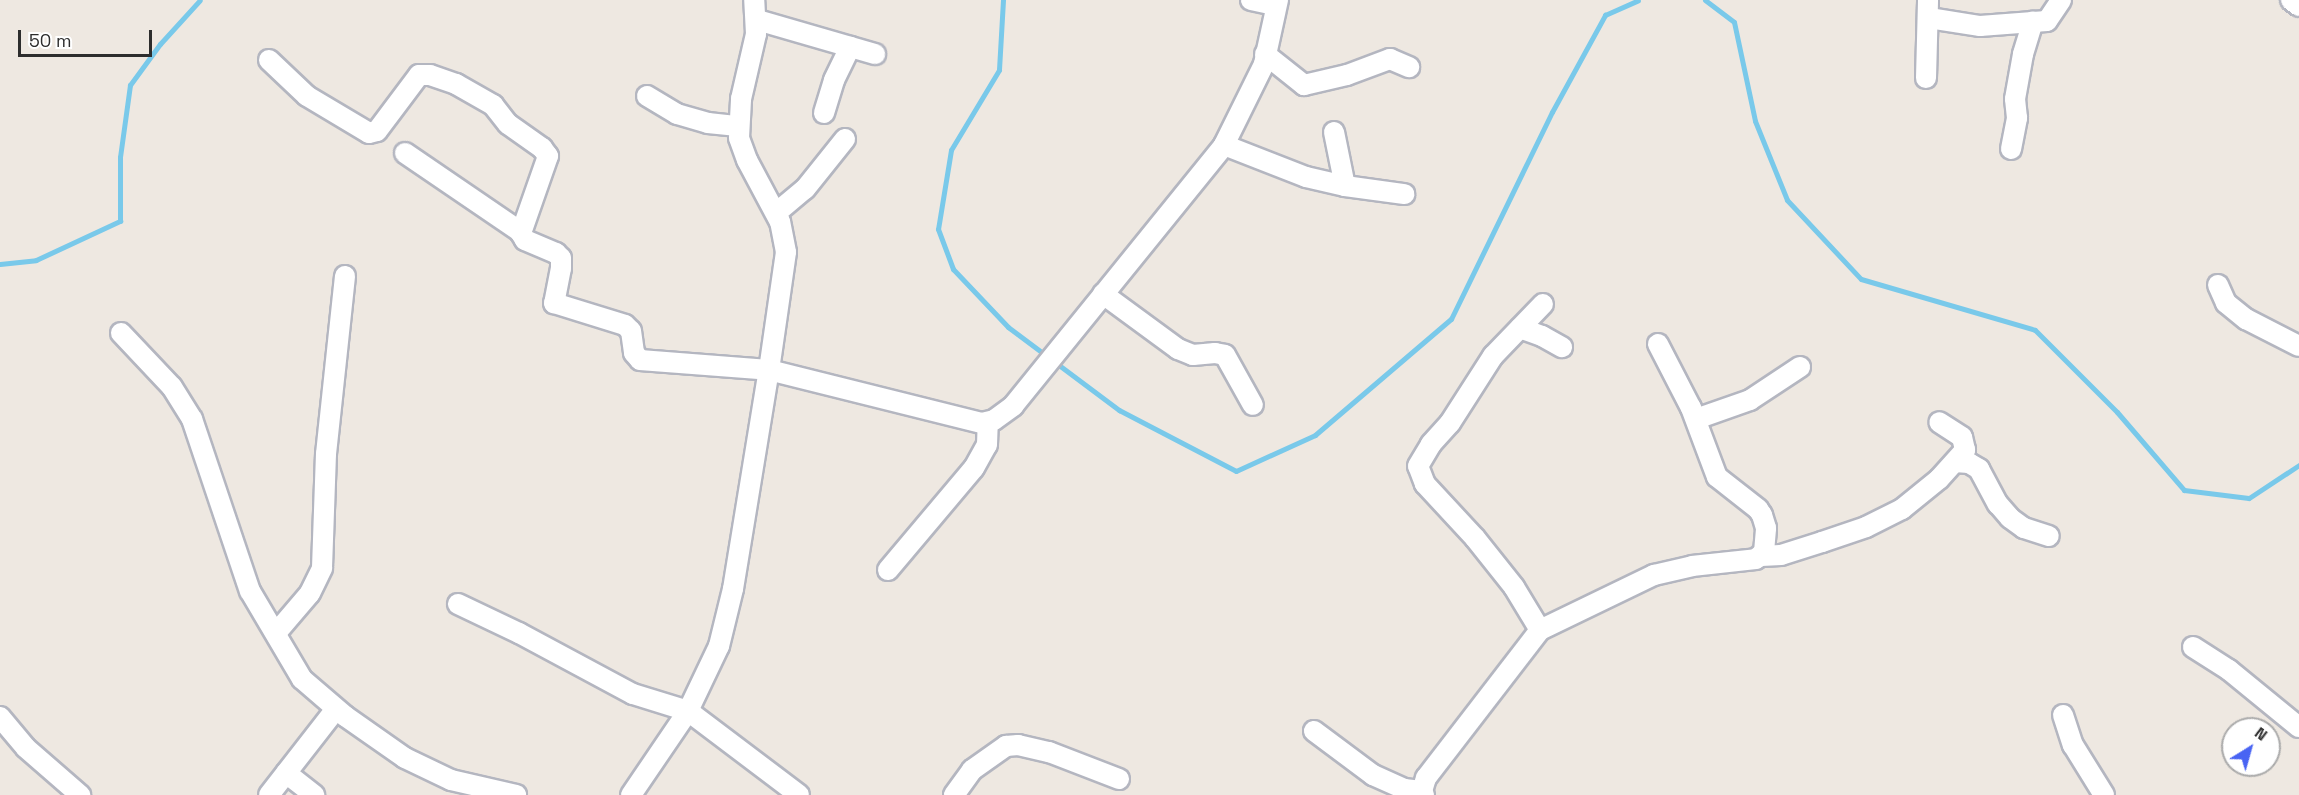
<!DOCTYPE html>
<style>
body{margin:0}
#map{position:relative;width:2299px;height:795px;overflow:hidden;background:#eee8e1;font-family:"Space Grotesk",sans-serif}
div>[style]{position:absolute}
.stream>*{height:5px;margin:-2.5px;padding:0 2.5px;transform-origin:2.5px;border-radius:2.5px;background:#79c9ea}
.roads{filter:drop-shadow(2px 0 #b4b6c0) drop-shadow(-2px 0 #b4b6c0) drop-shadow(0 2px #b4b6c0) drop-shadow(0 -2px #b4b6c0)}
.street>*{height:20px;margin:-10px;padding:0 10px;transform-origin:10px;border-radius:10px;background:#fff}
span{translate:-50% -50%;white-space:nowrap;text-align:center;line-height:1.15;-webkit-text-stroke:6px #fff;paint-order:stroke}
.north{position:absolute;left:2221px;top:717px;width:60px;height:60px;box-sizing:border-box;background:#fff;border:2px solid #ababab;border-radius:50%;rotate:37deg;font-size:16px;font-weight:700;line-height:24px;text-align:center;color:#2d2d2d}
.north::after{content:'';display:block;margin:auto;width:21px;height:27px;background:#4964f3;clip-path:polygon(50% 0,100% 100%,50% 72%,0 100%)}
.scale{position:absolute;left:18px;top:30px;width:134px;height:27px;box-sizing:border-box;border:3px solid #2d2d2d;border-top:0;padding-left:8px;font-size:18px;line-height:21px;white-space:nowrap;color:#2d2d2d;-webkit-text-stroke:4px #fff;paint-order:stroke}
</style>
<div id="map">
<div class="stream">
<i style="left:1003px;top:0;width:70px;rotate:93.3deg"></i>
<i style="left:999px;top:70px;width:93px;rotate:121deg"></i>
<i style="left:951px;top:150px;width:80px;rotate:99.3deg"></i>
<i style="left:938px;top:229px;width:43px;rotate:69.4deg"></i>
<i style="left:953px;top:269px;width:80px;rotate:46.5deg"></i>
<i style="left:1008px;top:327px;width:139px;rotate:36.8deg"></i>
<i style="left:1119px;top:410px;width:132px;rotate:27.5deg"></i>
<i style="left:1236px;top:471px;width:87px;rotate:-24.5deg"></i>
<i style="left:1315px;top:435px;width:179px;rotate:-40.5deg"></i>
<i style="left:1451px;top:319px;width:230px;rotate:-64deg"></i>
<i style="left:1552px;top:112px;width:111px;rotate:-61.3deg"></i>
<i style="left:1605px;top:15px;width:36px;rotate:-24deg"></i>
<i style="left:1705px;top:0;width:36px;rotate:37deg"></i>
<i style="left:1734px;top:22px;width:101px;rotate:78deg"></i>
<i style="left:1755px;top:121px;width:85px;rotate:67.9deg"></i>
<i style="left:1787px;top:200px;width:108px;rotate:46.9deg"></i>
<i style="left:1861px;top:279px;width:181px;rotate:16.3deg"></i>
<i style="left:2035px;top:330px;width:116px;rotate:45deg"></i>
<i style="left:2117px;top:412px;width:103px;rotate:49.3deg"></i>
<i style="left:2184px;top:490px;width:65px;rotate:7deg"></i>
<i style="left:2249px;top:498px;width:60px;rotate:-33.4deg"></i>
<i style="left:0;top:264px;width:36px;rotate:-6deg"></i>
<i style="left:36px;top:260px;width:93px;rotate:-24.9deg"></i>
<i style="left:120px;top:221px;width:64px;rotate:-90deg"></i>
<i style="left:120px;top:157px;width:73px;rotate:-82.1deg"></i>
<i style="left:130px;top:85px;width:51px;rotate:-53.8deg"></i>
<i style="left:160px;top:44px;width:59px;rotate:-47.7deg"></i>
</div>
<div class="roads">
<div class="street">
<i style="left:1251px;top:0;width:25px;rotate:12deg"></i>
<i style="left:2291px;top:0;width:10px;rotate:37deg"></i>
<i style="left:1929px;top:18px;width:52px;rotate:8.9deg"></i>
<i style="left:1980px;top:26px;width:53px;rotate:-4.3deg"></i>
<i style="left:2033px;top:22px;width:14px;rotate:-4deg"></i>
<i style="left:2047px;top:21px;width:25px;rotate:-56deg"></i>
<i style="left:757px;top:20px;width:123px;rotate:16.1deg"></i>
<i style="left:1265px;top:54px;width:50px;rotate:38.5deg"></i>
<i style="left:1304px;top:85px;width:44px;rotate:-13.1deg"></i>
<i style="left:1347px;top:75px;width:46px;rotate:-20.4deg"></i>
<i style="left:1390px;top:59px;width:21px;rotate:23deg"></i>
<i style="left:269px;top:60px;width:52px;rotate:43.5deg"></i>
<i style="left:307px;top:96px;width:72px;rotate:30.8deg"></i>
<i style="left:369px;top:133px;width:8px;rotate:-14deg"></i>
<i style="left:377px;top:131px;width:70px;rotate:-53.1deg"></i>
<i style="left:419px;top:75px;width:11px"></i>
<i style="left:430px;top:75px;width:28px;rotate:19deg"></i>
<i style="left:456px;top:84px;width:43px;rotate:29.6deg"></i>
<i style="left:493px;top:105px;width:24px;rotate:52deg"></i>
<i style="left:508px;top:124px;width:42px;rotate:35.2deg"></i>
<i style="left:542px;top:148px;width:10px;rotate:53deg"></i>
<i style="left:548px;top:156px;width:82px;rotate:109.3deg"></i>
<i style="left:521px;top:233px;width:8px;rotate:60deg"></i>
<i style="left:525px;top:240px;width:34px;rotate:23deg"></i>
<i style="left:556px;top:253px;width:7px;rotate:45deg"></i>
<i style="left:561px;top:258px;width:10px;rotate:90deg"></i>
<i style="left:561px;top:268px;width:36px;rotate:101deg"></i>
<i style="left:554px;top:303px;width:74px;rotate:17.2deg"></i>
<i style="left:625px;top:325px;width:8px;rotate:45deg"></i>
<i style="left:631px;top:331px;width:22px;rotate:82deg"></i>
<i style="left:634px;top:353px;width:9px;rotate:49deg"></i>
<i style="left:640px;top:360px;width:129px;rotate:4.4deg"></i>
<i style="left:769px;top:370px;width:219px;rotate:14deg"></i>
<i style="left:982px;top:423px;width:12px;rotate:-14deg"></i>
<i style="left:994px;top:420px;width:24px;rotate:-36deg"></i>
<i style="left:1013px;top:406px;width:336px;rotate:-51deg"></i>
<i style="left:1224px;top:145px;width:90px;rotate:-63.7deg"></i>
<i style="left:1264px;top:64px;width:66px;rotate:-77.7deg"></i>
<i style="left:1926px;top:78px;width:78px;rotate:-88.5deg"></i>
<i style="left:647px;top:96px;width:35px;rotate:31deg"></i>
<i style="left:677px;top:114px;width:32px;rotate:16deg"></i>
<i style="left:708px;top:123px;width:30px;rotate:6deg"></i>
<i style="left:824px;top:113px;width:34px;rotate:-73deg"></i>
<i style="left:834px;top:80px;width:37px;rotate:-64deg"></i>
<i style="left:1334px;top:132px;width:55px;rotate:78.5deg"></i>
<i style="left:1224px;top:145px;width:88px;rotate:21.3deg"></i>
<i style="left:1306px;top:177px;width:40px;rotate:13deg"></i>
<i style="left:1345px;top:186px;width:60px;rotate:7.7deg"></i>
<i style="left:2011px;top:149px;width:32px;rotate:-79deg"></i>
<i style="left:2017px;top:118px;width:19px;rotate:-96deg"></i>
<i style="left:2015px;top:99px;width:46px;rotate:-79.9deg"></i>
<i style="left:2023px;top:54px;width:34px;rotate:-73deg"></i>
<i style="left:405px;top:153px;width:140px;rotate:34.3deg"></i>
<i style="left:776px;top:213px;width:38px;rotate:-40deg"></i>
<i style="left:805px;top:189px;width:64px;rotate:-51.3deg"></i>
<i style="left:2218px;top:285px;width:20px;rotate:66deg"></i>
<i style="left:2226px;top:303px;width:26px;rotate:39deg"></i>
<i style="left:2246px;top:319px;width:59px;rotate:27deg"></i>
<i style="left:1103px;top:294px;width:93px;rotate:36.3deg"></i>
<i style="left:1178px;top:349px;width:16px;rotate:22deg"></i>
<i style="left:1193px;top:355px;width:22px;rotate:-5deg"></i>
<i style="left:1215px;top:353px;width:10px;rotate:11deg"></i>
<i style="left:1225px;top:355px;width:57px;rotate:60.8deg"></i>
<i style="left:1520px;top:328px;width:23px;rotate:20deg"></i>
<i style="left:1542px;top:336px;width:23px;rotate:29deg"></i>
<i style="left:121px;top:333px;width:74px;rotate:46.6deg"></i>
<i style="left:172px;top:387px;width:38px;rotate:58deg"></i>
<i style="left:192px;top:419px;width:182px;rotate:71.4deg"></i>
<i style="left:250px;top:591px;width:102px;rotate:59.4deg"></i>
<i style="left:302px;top:679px;width:57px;rotate:40.7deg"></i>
<i style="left:345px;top:716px;width:73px;rotate:35deg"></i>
<i style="left:405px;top:758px;width:51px;rotate:25.6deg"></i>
<i style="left:451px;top:780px;width:67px;rotate:13deg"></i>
<i style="left:1696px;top:419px;width:57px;rotate:-19.4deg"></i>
<i style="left:1750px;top:400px;width:60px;rotate:-33.4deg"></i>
<i style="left:1955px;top:462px;width:14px;rotate:4deg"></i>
<i style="left:1969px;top:463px;width:12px;rotate:31deg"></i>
<i style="left:1979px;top:469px;width:40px;rotate:62deg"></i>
<i style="left:1998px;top:504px;width:18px;rotate:49deg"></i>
<i style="left:2010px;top:518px;width:17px;rotate:36deg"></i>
<i style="left:2024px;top:528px;width:26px;rotate:18deg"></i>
<i style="left:1761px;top:556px;width:20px;rotate:-3deg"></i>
<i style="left:1781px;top:555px;width:43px;rotate:-17.6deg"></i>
<i style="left:1822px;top:542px;width:46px;rotate:-18.8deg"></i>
<i style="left:1866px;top:527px;width:40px;rotate:-26.6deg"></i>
<i style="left:1902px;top:509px;width:48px;rotate:-39deg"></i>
<i style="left:1939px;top:479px;width:39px;rotate:-48deg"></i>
<i style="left:1965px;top:450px;width:13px;rotate:-103deg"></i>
<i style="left:1962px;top:437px;width:27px;rotate:-147deg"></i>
<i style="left:888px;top:570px;width:133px;rotate:-49.9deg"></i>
<i style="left:974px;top:468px;width:26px;rotate:-61deg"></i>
<i style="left:987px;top:445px;width:23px;rotate:-88deg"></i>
<i style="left:458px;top:604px;width:68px;rotate:25.4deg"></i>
<i style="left:519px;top:633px;width:129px;rotate:28.2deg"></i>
<i style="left:633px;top:694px;width:58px;rotate:17.2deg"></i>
<i style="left:688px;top:711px;width:139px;rotate:37.1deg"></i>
<i style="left:1540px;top:630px;width:50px;rotate:-121.2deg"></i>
<i style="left:1514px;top:587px;width:63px;rotate:-128.5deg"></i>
<i style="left:1475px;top:538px;width:74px;rotate:-132.8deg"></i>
<i style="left:1425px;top:484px;width:19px;rotate:-111deg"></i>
<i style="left:1418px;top:466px;width:26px;rotate:-59deg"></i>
<i style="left:1431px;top:444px;width:28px;rotate:-48deg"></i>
<i style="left:1450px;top:423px;width:80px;rotate:-57.3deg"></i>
<i style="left:1493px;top:356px;width:72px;rotate:-46.1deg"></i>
<i style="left:276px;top:633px;width:52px;rotate:-49.6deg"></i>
<i style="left:310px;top:593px;width:28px;rotate:-64deg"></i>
<i style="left:322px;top:568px;width:114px;rotate:-88deg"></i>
<i style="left:326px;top:454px;width:179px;rotate:-83.9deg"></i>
<i style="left:2193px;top:647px;width:43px;rotate:32.6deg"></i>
<i style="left:2229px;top:670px;width:90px;rotate:39.2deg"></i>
<i style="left:2063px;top:715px;width:32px;rotate:72deg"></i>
<i style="left:2073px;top:745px;width:59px;rotate:58.2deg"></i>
<i style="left:0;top:717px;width:40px;rotate:50deg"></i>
<i style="left:26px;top:748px;width:72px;rotate:41deg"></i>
<i style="left:1314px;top:731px;width:74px;rotate:36.7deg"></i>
<i style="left:1373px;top:775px;width:34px;rotate:24deg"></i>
<i style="left:1404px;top:789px;width:18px;rotate:6deg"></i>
<i style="left:286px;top:773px;width:36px;rotate:38deg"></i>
<i style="left:269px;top:795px;width:109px;rotate:-52.1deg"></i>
<i style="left:631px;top:795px;width:102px;rotate:-55.8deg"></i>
<i style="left:688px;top:711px;width:72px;rotate:-64.5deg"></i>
<i style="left:719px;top:646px;width:59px;rotate:-76.2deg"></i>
<i style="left:733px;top:589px;width:222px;rotate:-80.7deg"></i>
<i style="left:769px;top:370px;width:119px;rotate:-81.8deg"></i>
<i style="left:786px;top:252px;width:31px;rotate:-101deg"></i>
<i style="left:780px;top:222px;width:70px;rotate:-118deg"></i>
<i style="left:747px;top:160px;width:23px;rotate:-110deg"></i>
<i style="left:739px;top:138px;width:39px;rotate:-87deg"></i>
<i style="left:741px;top:99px;width:67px;rotate:-77deg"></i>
<i style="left:756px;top:34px;width:34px;rotate:-93deg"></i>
<i style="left:954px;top:795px;width:31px;rotate:-54deg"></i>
<i style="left:972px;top:770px;width:42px;rotate:-35.2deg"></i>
<i style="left:1006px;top:746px;width:12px;rotate:-5deg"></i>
<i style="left:1018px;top:745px;width:32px;rotate:13deg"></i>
<i style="left:1049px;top:752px;width:75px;rotate:21.1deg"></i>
<i style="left:1424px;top:795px;width:4px;rotate:-117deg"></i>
<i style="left:1422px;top:791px;width:14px;rotate:-73deg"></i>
<i style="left:1426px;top:778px;width:187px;rotate:-52.4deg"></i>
<i style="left:1540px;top:630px;width:127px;rotate:-25.8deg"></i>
<i style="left:1654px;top:575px;width:39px;rotate:-13deg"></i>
<i style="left:1692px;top:566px;width:64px;rotate:-6.2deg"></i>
<i style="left:1756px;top:559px;width:11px;rotate:-41deg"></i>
<i style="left:1764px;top:552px;width:24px;rotate:-85deg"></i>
<i style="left:1766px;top:528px;width:14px;rotate:-107deg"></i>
<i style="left:1762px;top:515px;width:7px;rotate:-124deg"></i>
<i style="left:1758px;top:509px;width:52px;rotate:-142deg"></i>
<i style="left:1717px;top:477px;width:74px;rotate:-110.6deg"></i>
<i style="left:1691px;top:408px;width:72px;rotate:-117.3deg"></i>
</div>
</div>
<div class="north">N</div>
<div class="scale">50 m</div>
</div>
